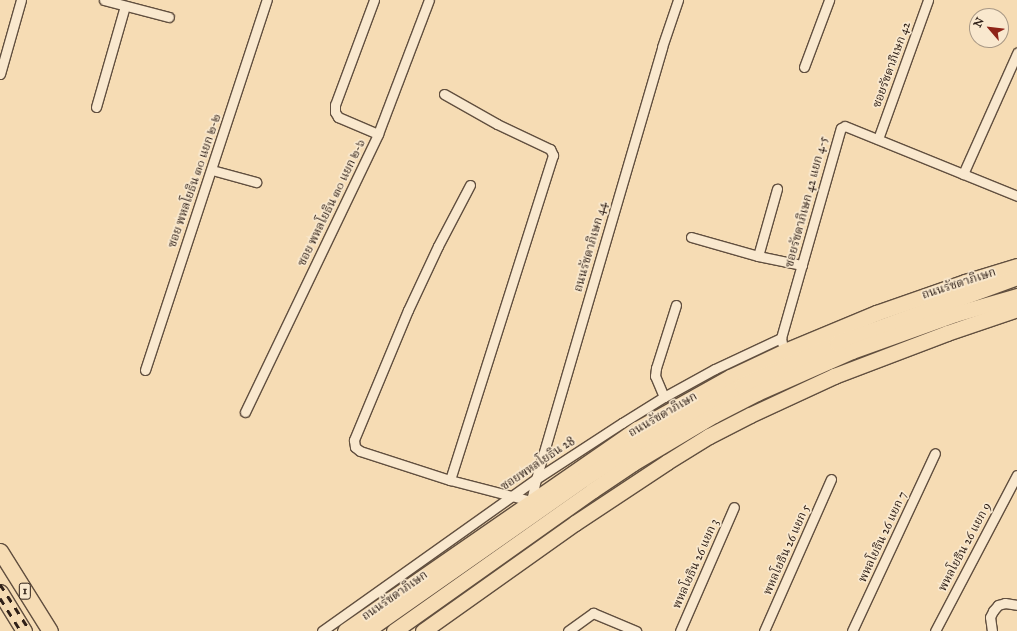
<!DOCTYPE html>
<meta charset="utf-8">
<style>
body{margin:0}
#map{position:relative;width:1017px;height:631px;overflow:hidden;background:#f6dcb4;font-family:"IM FELL Great Primer","Noto Serif Thai",serif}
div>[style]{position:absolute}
.roads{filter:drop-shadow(1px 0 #614f3f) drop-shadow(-1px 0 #614f3f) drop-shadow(0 1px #614f3f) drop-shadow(0 -1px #614f3f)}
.minor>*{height:9px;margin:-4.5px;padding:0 4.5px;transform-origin:4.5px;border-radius:4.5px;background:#f9e8ce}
.primary>*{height:15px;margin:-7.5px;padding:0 7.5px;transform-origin:7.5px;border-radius:7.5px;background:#f6dcb4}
.rail>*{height:3px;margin-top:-1.5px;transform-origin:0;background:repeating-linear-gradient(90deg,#2f2018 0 7px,transparent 0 14px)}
span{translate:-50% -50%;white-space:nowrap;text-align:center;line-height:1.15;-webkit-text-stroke:3.5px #f9e8ce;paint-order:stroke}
.shield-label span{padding:1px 3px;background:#f9e8ce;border:1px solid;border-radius:3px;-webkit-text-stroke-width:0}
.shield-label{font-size:11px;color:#2f2018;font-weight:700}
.street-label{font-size:12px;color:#2f2018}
.north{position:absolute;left:969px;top:8px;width:40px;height:40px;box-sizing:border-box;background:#f9e8ce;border:1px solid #a89885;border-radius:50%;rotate:298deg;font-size:11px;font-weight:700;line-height:16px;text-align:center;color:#2f2018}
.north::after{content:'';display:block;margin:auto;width:14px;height:18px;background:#8f2418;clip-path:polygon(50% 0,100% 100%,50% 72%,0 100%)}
</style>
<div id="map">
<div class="roads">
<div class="minor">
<i style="left:104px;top:0;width:67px;rotate:14.7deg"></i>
<i style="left:374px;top:0;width:112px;rotate:110.4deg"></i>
<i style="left:335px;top:105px;width:7px;rotate:90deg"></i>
<i style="left:335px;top:112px;width:6px;rotate:59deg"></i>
<i style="left:338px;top:117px;width:43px;rotate:23deg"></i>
<i style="left:804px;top:67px;width:72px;rotate:-69.5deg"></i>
<i style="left:0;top:74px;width:77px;rotate:-74.2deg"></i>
<i style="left:444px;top:94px;width:61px;rotate:29.5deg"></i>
<i style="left:497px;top:124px;width:59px;rotate:25.3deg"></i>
<i style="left:550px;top:149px;width:7px;rotate:63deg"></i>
<i style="left:553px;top:155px;width:341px;rotate:107.6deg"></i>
<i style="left:96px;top:107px;width:105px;rotate:-74deg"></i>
<i style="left:878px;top:139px;width:148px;rotate:-70.2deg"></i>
<i style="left:212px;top:170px;width:46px;rotate:15.3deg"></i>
<i style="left:963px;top:174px;width:133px;rotate:-65.9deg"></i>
<i style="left:470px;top:185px;width:69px;rotate:117.7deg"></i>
<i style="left:438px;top:246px;width:71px;rotate:115.1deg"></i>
<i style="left:408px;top:310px;width:141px;rotate:112.6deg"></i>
<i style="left:354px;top:440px;width:7px;rotate:82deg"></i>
<i style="left:355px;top:447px;width:6px;rotate:39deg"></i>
<i style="left:360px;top:451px;width:95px;rotate:17.9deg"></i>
<i style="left:450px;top:480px;width:84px;rotate:14.5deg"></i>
<i style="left:531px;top:501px;width:23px;rotate:-77deg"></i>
<i style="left:536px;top:479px;width:450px;rotate:-73.7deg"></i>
<i style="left:662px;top:47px;width:50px;rotate:-71.2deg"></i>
<i style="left:691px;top:237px;width:70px;rotate:15.8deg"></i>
<i style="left:758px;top:256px;width:45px;rotate:11.6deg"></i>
<i style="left:758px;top:256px;width:70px;rotate:-74.2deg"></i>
<i style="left:782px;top:343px;width:5px;rotate:-101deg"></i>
<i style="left:781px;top:338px;width:218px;rotate:-74.1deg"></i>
<i style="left:841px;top:128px;width:4px;rotate:-27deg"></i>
<i style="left:845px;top:126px;width:186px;rotate:22.1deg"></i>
<i style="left:145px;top:370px;width:390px;rotate:-71.8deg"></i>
<i style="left:664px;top:397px;width:23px;rotate:-113deg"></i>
<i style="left:655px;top:376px;width:8px;rotate:-83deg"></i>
<i style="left:656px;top:368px;width:66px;rotate:-72.4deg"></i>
<i style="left:245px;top:412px;width:308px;rotate:-64.4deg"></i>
<i style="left:378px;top:134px;width:143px;rotate:-69.2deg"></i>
<i style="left:322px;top:631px;width:262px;rotate:-35.4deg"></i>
<i style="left:536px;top:479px;width:103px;rotate:-33.1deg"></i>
<i style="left:622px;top:423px;width:49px;rotate:-31.8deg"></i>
<i style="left:664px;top:397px;width:58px;rotate:-28.8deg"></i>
<i style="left:715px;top:369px;width:73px;rotate:-25.2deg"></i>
<i style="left:568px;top:631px;width:31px;rotate:-36deg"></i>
<i style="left:593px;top:613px;width:47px;rotate:22.7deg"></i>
<i style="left:680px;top:631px;width:135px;rotate:-66.5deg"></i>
<i style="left:764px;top:631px;width:166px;rotate:-66.2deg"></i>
<i style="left:852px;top:631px;width:196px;rotate:-65deg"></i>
<i style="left:935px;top:631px;width:176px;rotate:-62.3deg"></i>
<i style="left:992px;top:631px;width:14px;rotate:-98deg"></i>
<i style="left:990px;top:617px;width:7px;rotate:-63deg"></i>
<i style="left:993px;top:611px;width:8px;rotate:-50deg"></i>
<i style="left:998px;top:605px;width:7px;rotate:-16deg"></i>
<i style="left:1005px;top:603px;width:12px;rotate:9deg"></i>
</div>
<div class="primary">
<i style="left:0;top:551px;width:94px;rotate:58deg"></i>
<i style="left:0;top:592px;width:46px;rotate:58.4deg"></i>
<i style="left:345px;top:631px;width:355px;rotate:-34.7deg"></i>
<i style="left:637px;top:429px;width:107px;rotate:-29.2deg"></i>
<i style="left:730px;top:377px;width:61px;rotate:-25.3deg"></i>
<i style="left:785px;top:351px;width:99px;rotate:-22.7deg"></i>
<i style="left:876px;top:313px;width:94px;rotate:-19.2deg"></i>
<i style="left:965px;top:282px;width:54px;rotate:-17.1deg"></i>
<i style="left:366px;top:631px;width:265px;rotate:-35deg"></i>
<i style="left:583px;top:479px;width:71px;rotate:-32.3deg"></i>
<i style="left:643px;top:441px;width:114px;rotate:-29.5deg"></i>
<i style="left:742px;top:385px;width:104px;rotate:-23.9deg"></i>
<i style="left:837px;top:343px;width:192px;rotate:-20.1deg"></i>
<i style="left:394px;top:631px;width:244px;rotate:-35.3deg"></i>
<i style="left:593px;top:490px;width:48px;rotate:-34deg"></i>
<i style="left:633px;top:463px;width:94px;rotate:-30.7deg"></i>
<i style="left:714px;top:415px;width:48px;rotate:-27.1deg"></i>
<i style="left:757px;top:393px;width:104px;rotate:-23.9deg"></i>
<i style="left:852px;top:351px;width:109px;rotate:-19.8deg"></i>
<i style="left:955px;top:314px;width:65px;rotate:-16.2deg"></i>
<i style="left:423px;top:631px;width:186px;rotate:-35.4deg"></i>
<i style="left:575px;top:523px;width:110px;rotate:-33.5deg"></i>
<i style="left:667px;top:462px;width:49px;rotate:-31.8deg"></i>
<i style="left:709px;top:436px;width:46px;rotate:-27.1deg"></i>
<i style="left:750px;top:415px;width:93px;rotate:-24.9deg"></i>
<i style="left:834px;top:376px;width:121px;rotate:-20.8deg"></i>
<i style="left:947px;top:333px;width:74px;rotate:-18.9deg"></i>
</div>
</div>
<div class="rail">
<i style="left:0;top:584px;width:56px;rotate:57.4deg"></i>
<i style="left:0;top:598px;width:39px;rotate:58deg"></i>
</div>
<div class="shield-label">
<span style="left:25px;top:591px">1</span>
</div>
<div class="street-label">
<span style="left:892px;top:65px;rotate:-70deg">ซอยรัชดาภิเษก 42</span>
<span style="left:195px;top:181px;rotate:-71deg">ซอย พหลโยธิน ๓๐ แยก ๒-๒</span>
<span style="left:807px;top:202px;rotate:-75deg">ซอยรัชดาภิเษก 42 แยก 4-5</span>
<span style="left:332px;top:203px;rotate:-64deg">ซอย พหลโยธิน ๓๐ แยก ๒-๖</span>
<span style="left:591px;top:247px;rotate:-74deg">ถนนรัชดาภิเษก 44</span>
<span style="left:959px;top:284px;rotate:-18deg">ถนนรัชดาภิเษก</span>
<span style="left:663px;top:415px;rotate:-30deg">ถนนรัชดาภิเษก</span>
<span style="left:538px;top:464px;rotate:-34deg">ซอยพหลโยธิน 28</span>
<span style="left:883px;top:537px;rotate:-65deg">พหลโยธิน 26 แยก 7</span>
<span style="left:965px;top:547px;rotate:-62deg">พหลโยธิน 26 แยก 9</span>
<span style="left:787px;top:550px;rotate:-66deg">พหลโยธิน 26 แยก 5</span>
<span style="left:696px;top:564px;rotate:-66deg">พหลโยธิน 26 แยก 3</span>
<span style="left:395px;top:596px;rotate:-35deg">ถนนรัชดาภิเษก</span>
</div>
<div class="north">N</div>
</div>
